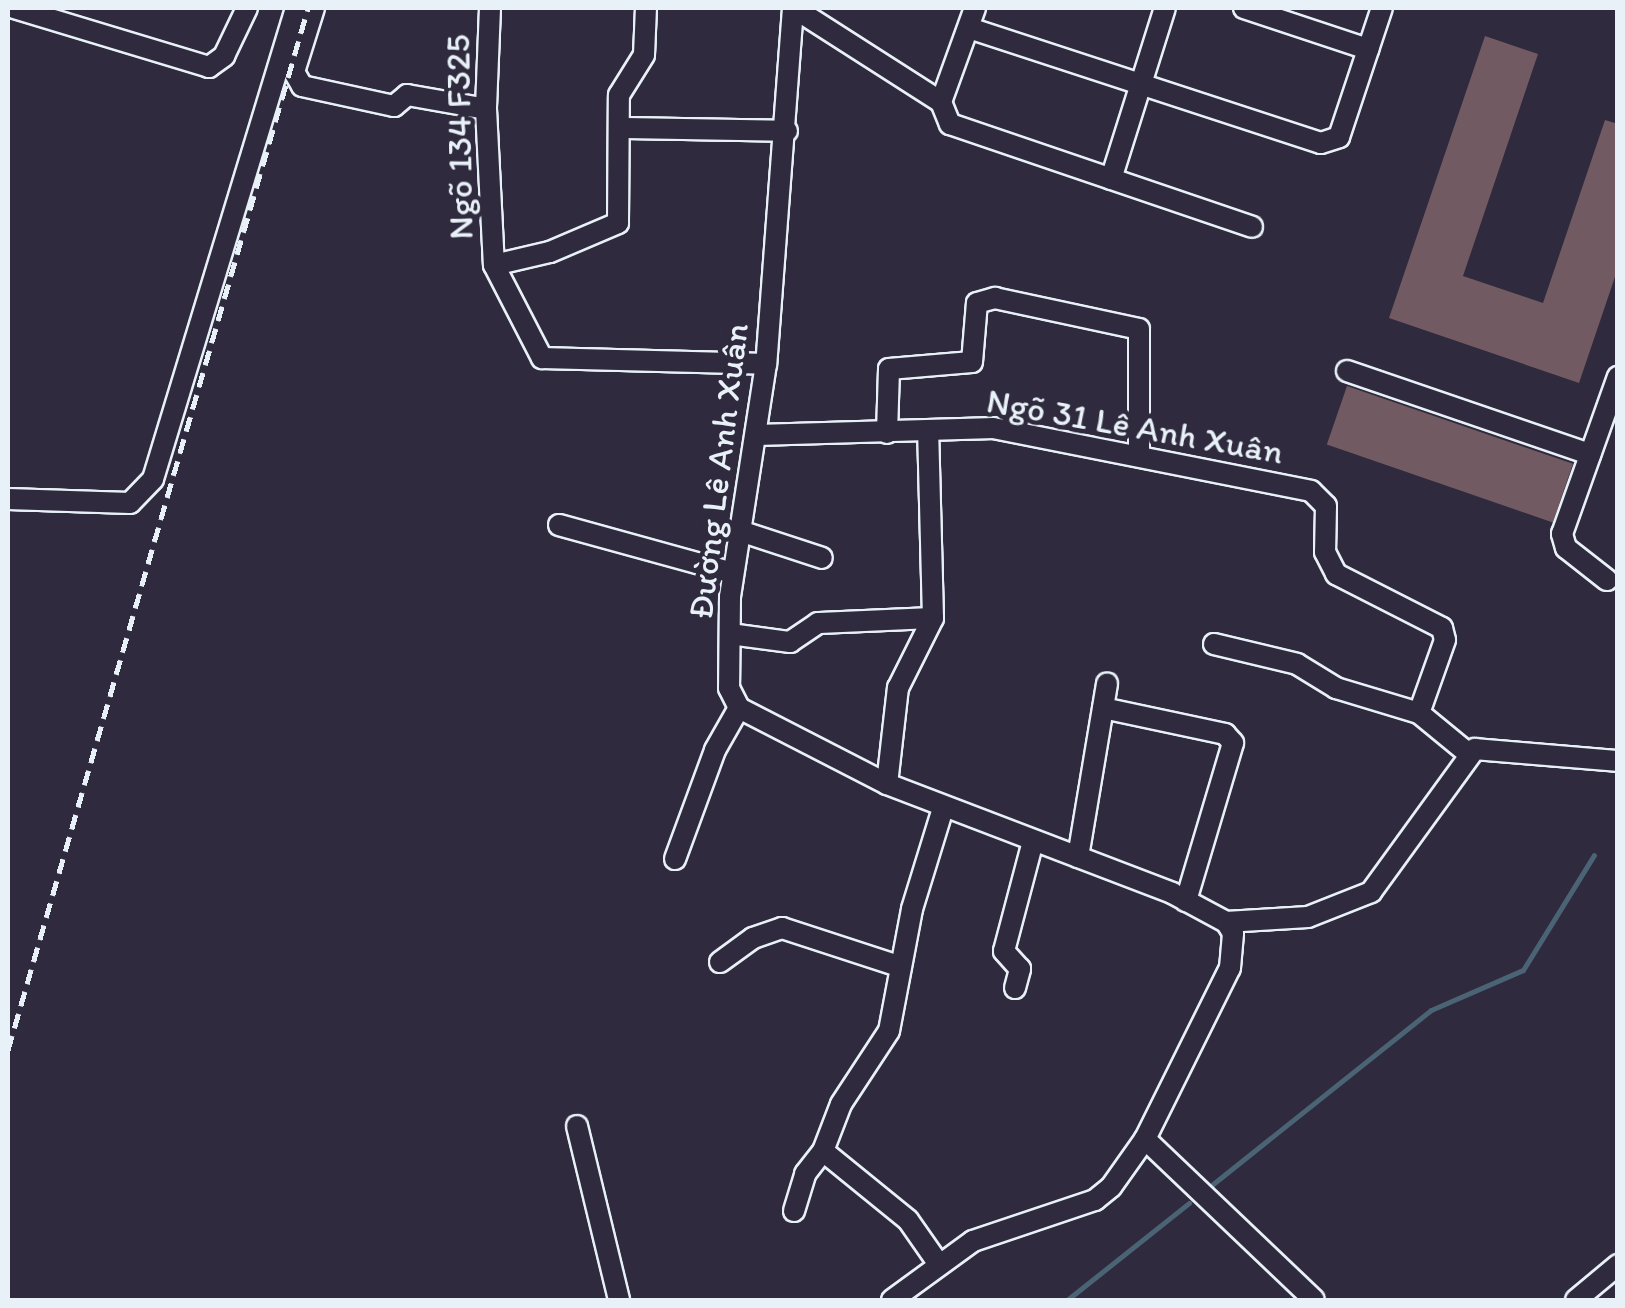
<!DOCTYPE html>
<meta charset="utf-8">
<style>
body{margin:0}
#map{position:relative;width:1625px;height:1308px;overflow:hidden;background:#2f2a3d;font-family:Itim,sans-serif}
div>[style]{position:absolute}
.stream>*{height:5px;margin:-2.5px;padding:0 2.5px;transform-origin:2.5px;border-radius:2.5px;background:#4b6475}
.building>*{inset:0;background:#725a62;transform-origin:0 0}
.roads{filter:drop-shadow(2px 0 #e8f1f8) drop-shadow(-2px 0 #e8f1f8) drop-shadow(0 2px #e8f1f8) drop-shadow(0 -2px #e8f1f8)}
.minor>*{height:20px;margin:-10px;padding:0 10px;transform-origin:10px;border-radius:10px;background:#2f2a3d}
.rail>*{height:5px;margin-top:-2.5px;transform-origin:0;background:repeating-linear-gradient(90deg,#e8f1f8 0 15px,transparent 0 23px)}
span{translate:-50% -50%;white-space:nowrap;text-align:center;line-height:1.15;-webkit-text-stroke:9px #2f2a3d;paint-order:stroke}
.street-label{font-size:35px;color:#e8f1f8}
.frame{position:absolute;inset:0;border:10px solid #e8f1f8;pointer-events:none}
</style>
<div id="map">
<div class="stream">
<i style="left:1208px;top:1188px;width:285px;rotate:-38.6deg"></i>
<i style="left:1431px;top:1010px;width:100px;rotate:-23.5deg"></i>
<i style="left:1523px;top:970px;width:135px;rotate:-58.3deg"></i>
<i style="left:1067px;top:1300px;width:156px;rotate:-38.5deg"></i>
</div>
<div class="building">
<i style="clip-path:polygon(1485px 36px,1538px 54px,1463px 276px,1543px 303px,1605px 120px,1618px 124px,1618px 268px,1579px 383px,1389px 318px)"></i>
<i style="left:1347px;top:386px;width:239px;height:62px;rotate:19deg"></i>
</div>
<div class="roads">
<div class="minor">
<i style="left:14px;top:8px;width:204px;rotate:16.8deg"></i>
<i style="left:209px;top:67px;width:19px;rotate:-36deg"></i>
<i style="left:224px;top:56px;width:53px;rotate:-64.4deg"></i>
<i style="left:314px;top:8px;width:67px;rotate:107.4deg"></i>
<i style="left:294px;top:72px;width:16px;rotate:60deg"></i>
<i style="left:302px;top:86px;width:94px;rotate:12.3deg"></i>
<i style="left:394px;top:106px;width:17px;rotate:-40deg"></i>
<i style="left:407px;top:95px;width:80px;rotate:10deg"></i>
<i style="left:490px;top:8px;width:101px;rotate:92.3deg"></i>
<i style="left:486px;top:109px;width:156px;rotate:87.1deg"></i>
<i style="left:494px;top:265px;width:105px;rotate:62.7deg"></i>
<i style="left:542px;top:358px;width:224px;rotate:1.5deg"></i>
<i style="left:793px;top:8px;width:357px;rotate:94.3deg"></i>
<i style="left:766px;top:364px;width:236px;rotate:98.8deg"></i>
<i style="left:730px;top:597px;width:91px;rotate:90.6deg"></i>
<i style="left:729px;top:688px;width:22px;rotate:63deg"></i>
<i style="left:739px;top:708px;width:166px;rotate:27.2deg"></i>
<i style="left:887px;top:784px;width:305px;rotate:20.9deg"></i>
<i style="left:1172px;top:893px;width:61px;rotate:28.2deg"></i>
<i style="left:1226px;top:922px;width:82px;rotate:-3.5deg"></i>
<i style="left:1308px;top:917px;width:68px;rotate:-21.6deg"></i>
<i style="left:1371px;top:892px;width:177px;rotate:-54deg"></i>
<i style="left:1475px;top:749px;width:144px;rotate:4.8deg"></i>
<i style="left:794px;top:8px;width:174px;rotate:32.6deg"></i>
<i style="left:975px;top:8px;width:100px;rotate:109.9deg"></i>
<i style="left:941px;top:102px;width:24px;rotate:68deg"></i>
<i style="left:950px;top:124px;width:319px;rotate:18.8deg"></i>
<i style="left:1244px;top:8px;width:131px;rotate:18.3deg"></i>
<i style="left:969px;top:28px;width:370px;rotate:18.1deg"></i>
<i style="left:1321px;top:143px;width:19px;rotate:-18deg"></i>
<i style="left:1339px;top:137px;width:136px;rotate:-71.6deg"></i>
<i style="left:621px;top:128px;width:166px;rotate:1deg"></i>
<i style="left:1111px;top:179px;width:179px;rotate:-72.5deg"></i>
<i style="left:494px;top:265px;width:57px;rotate:-13.1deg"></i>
<i style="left:550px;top:252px;width:74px;rotate:-23.1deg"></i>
<i style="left:618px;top:223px;width:128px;rotate:-89.6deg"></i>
<i style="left:619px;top:95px;width:47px;rotate:-58deg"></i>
<i style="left:644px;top:55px;width:47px;rotate:-87.6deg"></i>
<i style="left:1347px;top:371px;width:257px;rotate:18.9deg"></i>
<i style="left:887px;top:433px;width:64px;rotate:-88.2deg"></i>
<i style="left:889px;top:369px;width:83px;rotate:-4.8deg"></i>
<i style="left:972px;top:362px;width:59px;rotate:-85.2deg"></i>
<i style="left:977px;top:303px;width:19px;rotate:-16deg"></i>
<i style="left:995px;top:298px;width:147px;rotate:12.1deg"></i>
<i style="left:1139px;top:329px;width:124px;rotate:90deg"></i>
<i style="left:758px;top:435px;width:235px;rotate:-1.7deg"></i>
<i style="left:993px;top:428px;width:324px;rotate:11.2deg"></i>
<i style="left:1311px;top:491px;width:21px;rotate:45deg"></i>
<i style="left:1326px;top:506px;width:46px;rotate:91.2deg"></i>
<i style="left:1325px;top:552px;width:25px;rotate:63deg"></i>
<i style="left:1336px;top:574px;width:119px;rotate:27deg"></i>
<i style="left:1442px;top:628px;width:12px;rotate:76deg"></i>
<i style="left:1445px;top:640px;width:77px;rotate:109.6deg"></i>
<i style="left:1419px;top:713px;width:65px;rotate:39.4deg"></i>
<i style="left:8px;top:499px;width:122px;rotate:1.9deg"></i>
<i style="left:130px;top:503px;width:33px;rotate:-46deg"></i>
<i style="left:153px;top:479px;width:492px;rotate:-73.1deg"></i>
<i style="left:559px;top:525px;width:180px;rotate:15.4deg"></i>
<i style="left:740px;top:531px;width:86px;rotate:18.2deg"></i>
<i style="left:1607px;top:580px;width:52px;rotate:-142deg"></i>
<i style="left:1566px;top:548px;width:15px;rotate:-106deg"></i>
<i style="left:1562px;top:534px;width:167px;rotate:-70.4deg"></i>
<i style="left:730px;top:634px;width:61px;rotate:7.6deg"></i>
<i style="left:790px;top:642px;width:34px;rotate:-34deg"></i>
<i style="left:818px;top:623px;width:115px;rotate:-2.5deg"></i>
<i style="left:1214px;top:644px;width:85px;rotate:13.5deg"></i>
<i style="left:1297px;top:664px;width:46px;rotate:31.6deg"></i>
<i style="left:1336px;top:688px;width:87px;rotate:16.8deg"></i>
<i style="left:1103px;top:708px;width:125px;rotate:12deg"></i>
<i style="left:1225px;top:734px;width:12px;rotate:48deg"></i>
<i style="left:1233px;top:743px;width:165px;rotate:106.6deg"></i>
<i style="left:887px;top:784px;width:97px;rotate:-83.5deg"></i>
<i style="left:898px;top:688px;width:78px;rotate:-63.4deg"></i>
<i style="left:933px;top:618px;width:187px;rotate:-91.5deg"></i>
<i style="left:1078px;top:857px;width:176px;rotate:-80.5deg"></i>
<i style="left:675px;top:859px;width:116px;rotate:-69.8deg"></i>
<i style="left:715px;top:750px;width:48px;rotate:-60.3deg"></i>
<i style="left:720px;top:962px;width:41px;rotate:-36deg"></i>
<i style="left:753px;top:938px;width:31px;rotate:-19deg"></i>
<i style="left:782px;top:928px;width:125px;rotate:18.1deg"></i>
<i style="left:1015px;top:988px;width:20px;rotate:-75deg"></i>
<i style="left:1020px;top:969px;width:24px;rotate:-132deg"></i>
<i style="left:1004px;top:951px;width:114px;rotate:-75.2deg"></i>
<i style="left:577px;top:1126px;width:179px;rotate:76.4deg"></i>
<i style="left:1145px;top:1139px;width:233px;rotate:43.6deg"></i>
<i style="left:794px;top:1211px;width:39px;rotate:-73deg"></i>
<i style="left:805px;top:1174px;width:29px;rotate:-52deg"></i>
<i style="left:938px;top:1263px;width:52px;rotate:-124.9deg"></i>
<i style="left:908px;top:1220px;width:109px;rotate:-140.9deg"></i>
<i style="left:823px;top:1151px;width:50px;rotate:-69deg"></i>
<i style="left:841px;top:1104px;width:87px;rotate:-56.7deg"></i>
<i style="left:889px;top:1031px;width:124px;rotate:-79.3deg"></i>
<i style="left:912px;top:909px;width:106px;rotate:-72.9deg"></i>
<i style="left:892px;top:1300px;width:100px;rotate:-36.1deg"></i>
<i style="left:973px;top:1241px;width:129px;rotate:-18.6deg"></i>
<i style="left:1095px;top:1200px;width:21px;rotate:-39deg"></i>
<i style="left:1111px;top:1187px;width:59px;rotate:-54.7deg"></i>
<i style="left:1145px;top:1139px;width:191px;rotate:-63.6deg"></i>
<i style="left:1230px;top:968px;width:35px;rotate:-85deg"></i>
<i style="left:1233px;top:933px;width:13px;rotate:-122deg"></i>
<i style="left:1576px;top:1300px;width:55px;rotate:-39.8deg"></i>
</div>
</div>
<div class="rail">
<i style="left:8px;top:1050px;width:1084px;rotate:-73.94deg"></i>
</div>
<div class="street-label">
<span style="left:459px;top:137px;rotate:-91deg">Ngõ 134 F325</span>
<span style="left:1135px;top:426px;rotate:10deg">Ngõ 31 Lê Anh Xuân</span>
<span style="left:718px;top:471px;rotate:-83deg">Đường Lê Anh Xuân</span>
</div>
<div class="frame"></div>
</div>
